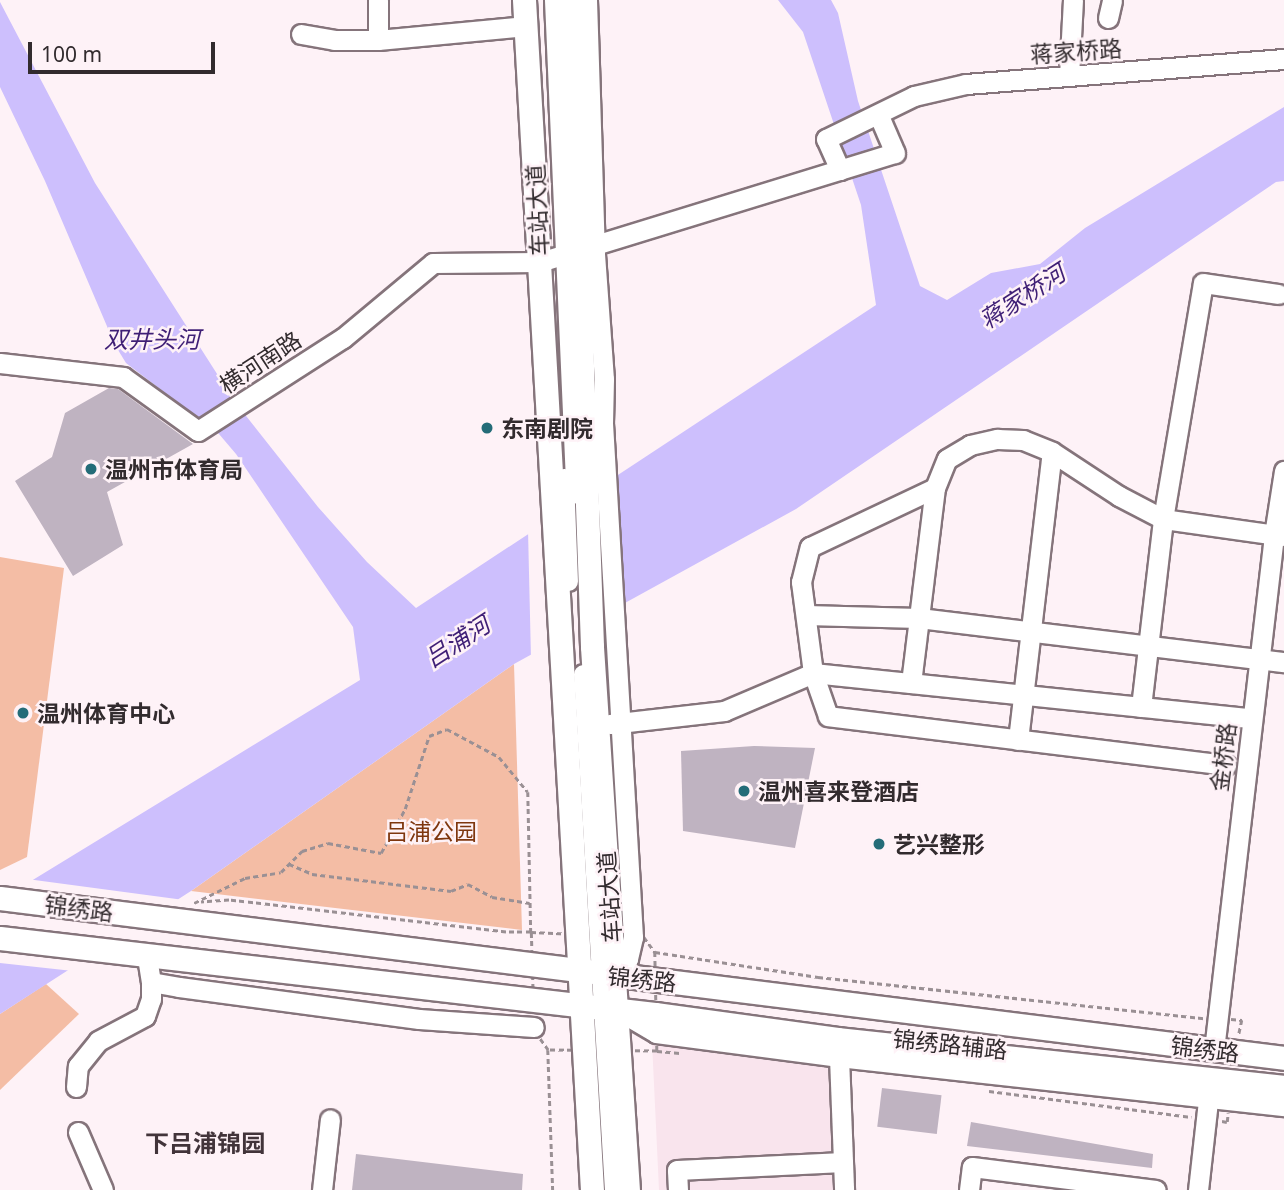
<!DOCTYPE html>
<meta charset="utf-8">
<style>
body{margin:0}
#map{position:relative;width:1284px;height:1190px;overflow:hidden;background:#fef2f7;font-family:"Noto Sans","Noto Sans SC",sans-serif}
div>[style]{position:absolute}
.built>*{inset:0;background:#f9e4ed}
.green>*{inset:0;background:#f4bda5}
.water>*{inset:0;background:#cdbffd}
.pier>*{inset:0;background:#fef2f7}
.building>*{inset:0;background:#bfb3c1;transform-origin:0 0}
.path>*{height:2.5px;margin-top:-1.25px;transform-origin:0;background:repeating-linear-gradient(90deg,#9a9094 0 5px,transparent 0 8.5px)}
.roads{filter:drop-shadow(2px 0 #85747b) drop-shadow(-2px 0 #85747b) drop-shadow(0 2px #85747b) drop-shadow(0 -2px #85747b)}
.minor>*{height:19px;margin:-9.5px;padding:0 9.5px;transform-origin:9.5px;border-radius:9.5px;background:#fff}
.major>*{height:23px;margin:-11.5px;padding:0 11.5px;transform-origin:11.5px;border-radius:11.5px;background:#fff}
.dots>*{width:19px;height:19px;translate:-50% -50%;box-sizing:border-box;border:4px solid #fef2f7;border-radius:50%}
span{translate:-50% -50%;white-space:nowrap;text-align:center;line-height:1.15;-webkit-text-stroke:5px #fef2f7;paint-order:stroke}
.street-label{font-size:23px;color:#322b2e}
.poi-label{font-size:23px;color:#322b2e;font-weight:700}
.left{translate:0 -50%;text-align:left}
.park-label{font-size:23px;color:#7e360e}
.water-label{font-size:24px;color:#3f1f76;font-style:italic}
.neighbourhood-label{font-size:24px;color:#42343a;font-weight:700}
.scale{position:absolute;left:28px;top:42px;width:187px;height:32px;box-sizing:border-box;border:4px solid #322b2e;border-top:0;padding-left:9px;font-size:21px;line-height:24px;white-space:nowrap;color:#322b2e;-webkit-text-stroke:5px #fef2f7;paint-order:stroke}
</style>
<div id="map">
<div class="built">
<i style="clip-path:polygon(652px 1042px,832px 1064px,836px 1190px,659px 1190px)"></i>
</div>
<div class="green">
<i style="clip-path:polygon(0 557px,64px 568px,27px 857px,0 870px)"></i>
<i style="clip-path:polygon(514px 664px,522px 930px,191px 891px)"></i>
<i style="clip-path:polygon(46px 984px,79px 1014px,0 1090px,0 1014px)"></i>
</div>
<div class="water">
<i style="clip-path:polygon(778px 0,831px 0,838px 13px,858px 101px,920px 286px,947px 300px,991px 273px,1040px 264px,1085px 228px,1284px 107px,1284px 181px,1276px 182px,796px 509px,514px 664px,191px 891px,0 1014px,0 900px,360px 680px,353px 627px,236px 454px,219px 434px,126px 363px,115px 345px,45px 181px,0 87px,0 2px,95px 183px,235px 402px,318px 507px,367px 562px,416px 608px,876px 305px,861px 205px,803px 32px)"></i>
</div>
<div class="pier">
<i style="clip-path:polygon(615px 473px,623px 608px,531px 659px,528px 530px)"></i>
<i style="clip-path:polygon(27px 879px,184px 900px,73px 971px,0 963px,0 896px)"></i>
</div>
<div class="building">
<i style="clip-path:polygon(109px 388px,118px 389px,193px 444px,107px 492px,123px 545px,73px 576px,15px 481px,52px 457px,65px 413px)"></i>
<i style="clip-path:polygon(754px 746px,815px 748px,795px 848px,683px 831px,681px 751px)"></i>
<i style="left:882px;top:1088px;width:60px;height:39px;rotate:7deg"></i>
<i style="clip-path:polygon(971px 1122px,1153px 1154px,1152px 1168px,967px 1146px)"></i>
<i style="clip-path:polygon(356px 1154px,523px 1174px,522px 1190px,352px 1190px)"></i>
</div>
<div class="path">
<i style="left:289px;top:864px;width:25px;rotate:23deg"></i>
<i style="left:312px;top:874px;width:140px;rotate:7deg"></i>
<i style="left:451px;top:891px;width:18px;rotate:-22deg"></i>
<i style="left:468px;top:884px;width:27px;rotate:28deg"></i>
<i style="left:492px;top:897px;width:38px;rotate:9deg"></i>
<i style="left:194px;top:903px;width:57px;rotate:-26.1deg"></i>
<i style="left:245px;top:878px;width:36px;rotate:-9deg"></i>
<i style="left:281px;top:872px;width:30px;rotate:-45deg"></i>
<i style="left:302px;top:851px;width:27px;rotate:-17deg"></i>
<i style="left:328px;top:843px;width:54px;rotate:10.7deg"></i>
<i style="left:381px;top:853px;width:50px;rotate:-61.4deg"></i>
<i style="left:405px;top:809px;width:77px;rotate:-71.8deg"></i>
<i style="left:429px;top:736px;width:19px;rotate:-21deg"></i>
<i style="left:447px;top:729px;width:59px;rotate:28.3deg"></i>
<i style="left:499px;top:757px;width:45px;rotate:50.4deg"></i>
<i style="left:528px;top:792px;width:140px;rotate:88.8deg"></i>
<i style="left:531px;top:932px;width:25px;rotate:180deg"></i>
<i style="left:506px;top:932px;width:279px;rotate:-173.4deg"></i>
<i style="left:229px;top:900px;width:28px;rotate:176deg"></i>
<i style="left:531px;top:932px;width:113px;rotate:2.5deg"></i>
<i style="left:644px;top:937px;width:19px;rotate:54deg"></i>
<i style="left:655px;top:952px;width:99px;rotate:88.8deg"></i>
<i style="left:657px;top:1051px;width:109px;rotate:-179.5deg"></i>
<i style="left:548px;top:1050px;width:24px;rotate:-126deg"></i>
<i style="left:534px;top:1031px;width:99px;rotate:-91.7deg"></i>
<i style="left:655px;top:952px;width:165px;rotate:8.7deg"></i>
<i style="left:818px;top:977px;width:388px;rotate:6.1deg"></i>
<i style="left:1231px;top:1019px;width:11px;rotate:5deg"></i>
<i style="left:1242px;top:1020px;width:14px;rotate:102deg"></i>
<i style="left:548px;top:1050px;width:140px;rotate:88deg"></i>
<i style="left:657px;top:1051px;width:23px;rotate:5deg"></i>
<i style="left:989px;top:1091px;width:204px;rotate:7.3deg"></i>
<i style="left:1222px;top:1121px;width:5px;rotate:11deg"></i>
<i style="left:1227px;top:1122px;width:9px;rotate:-84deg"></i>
</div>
<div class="roads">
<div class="minor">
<i style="left:554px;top:0;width:494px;rotate:87.5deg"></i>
<i style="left:587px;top:0;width:254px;rotate:88.2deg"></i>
<i style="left:595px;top:254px;width:125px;rotate:85.9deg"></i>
<i style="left:604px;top:379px;width:44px;rotate:91.3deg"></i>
<i style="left:603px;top:423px;width:515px;rotate:86.66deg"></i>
<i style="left:633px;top:937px;width:23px;rotate:103deg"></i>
<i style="left:628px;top:959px;width:22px;rotate:129deg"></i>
<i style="left:1108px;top:18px;width:18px;rotate:-77deg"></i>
<i style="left:301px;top:34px;width:34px;rotate:10deg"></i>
<i style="left:334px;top:40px;width:44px"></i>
<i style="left:378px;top:40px;width:149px;rotate:-5.4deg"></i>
<i style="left:378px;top:40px;width:40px;rotate:-90deg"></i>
<i style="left:1069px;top:76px;width:76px;rotate:-87deg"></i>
<i style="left:840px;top:170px;width:34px;rotate:-114deg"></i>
<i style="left:826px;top:139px;width:98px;rotate:-26deg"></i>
<i style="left:914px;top:96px;width:53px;rotate:-13deg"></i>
<i style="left:966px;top:84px;width:319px;rotate:-4.5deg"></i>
<i style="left:0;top:363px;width:124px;rotate:6.5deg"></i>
<i style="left:123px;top:377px;width:92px;rotate:35.8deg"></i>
<i style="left:198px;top:431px;width:172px;rotate:-32.7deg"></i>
<i style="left:343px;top:338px;width:117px;rotate:-39.8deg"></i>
<i style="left:433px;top:263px;width:107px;rotate:-0.5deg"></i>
<i style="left:540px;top:262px;width:371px;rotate:-17.1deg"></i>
<i style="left:895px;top:153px;width:40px;rotate:-113.4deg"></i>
<i style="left:564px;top:478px;width:103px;rotate:87.8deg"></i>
<i style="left:806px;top:615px;width:113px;rotate:1.5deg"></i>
<i style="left:919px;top:618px;width:368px;rotate:6.9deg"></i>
<i style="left:583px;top:674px;width:517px;rotate:86.56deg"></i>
<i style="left:911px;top:683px;width:196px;rotate:-83deg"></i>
<i style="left:1141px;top:707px;width:189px;rotate:-83.3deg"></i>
<i style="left:1163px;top:519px;width:239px;rotate:-80.4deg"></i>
<i style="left:1203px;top:283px;width:76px;rotate:8.3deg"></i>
<i style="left:610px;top:724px;width:115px;rotate:-6.5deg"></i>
<i style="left:724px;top:711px;width:97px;rotate:-23.1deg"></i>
<i style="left:813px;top:673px;width:441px;rotate:5.9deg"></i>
<i style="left:1018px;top:740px;width:290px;rotate:-83.3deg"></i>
<i style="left:1226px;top:765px;width:401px;rotate:-173deg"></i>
<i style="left:828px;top:716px;width:46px;rotate:-109.2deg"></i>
<i style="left:813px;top:673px;width:92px;rotate:-97.5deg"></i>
<i style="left:801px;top:582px;width:36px;rotate:-76deg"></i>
<i style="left:810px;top:547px;width:138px;rotate:-25.3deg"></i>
<i style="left:935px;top:488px;width:31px;rotate:-68deg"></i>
<i style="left:947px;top:459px;width:27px;rotate:-31deg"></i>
<i style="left:970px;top:445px;width:28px;rotate:-13deg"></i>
<i style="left:997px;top:439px;width:26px;rotate:2deg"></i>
<i style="left:1023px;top:440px;width:31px;rotate:22deg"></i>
<i style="left:1052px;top:452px;width:80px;rotate:33.3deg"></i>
<i style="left:1119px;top:496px;width:50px;rotate:27.6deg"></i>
<i style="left:1163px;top:519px;width:122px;rotate:8deg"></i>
<i style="left:147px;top:957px;width:25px;rotate:81deg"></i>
<i style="left:151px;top:982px;width:28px;rotate:10deg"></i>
<i style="left:179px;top:987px;width:242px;rotate:7.6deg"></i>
<i style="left:419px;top:1019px;width:115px;rotate:4deg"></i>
<i style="left:619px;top:1011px;width:43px;rotate:30.7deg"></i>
<i style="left:656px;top:1033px;width:185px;rotate:7.5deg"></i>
<i style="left:839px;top:1057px;width:448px;rotate:6.3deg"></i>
<i style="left:1214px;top:1050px;width:518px;rotate:-83.35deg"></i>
<i style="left:1274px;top:535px;width:65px;rotate:-81.1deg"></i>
<i style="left:839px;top:1057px;width:133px;rotate:87.8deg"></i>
<i style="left:76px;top:1087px;width:21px;rotate:-85deg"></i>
<i style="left:78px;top:1066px;width:32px;rotate:-51deg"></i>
<i style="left:98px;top:1041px;width:53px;rotate:-28deg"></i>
<i style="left:145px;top:1016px;width:18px;rotate:-71deg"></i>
<i style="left:151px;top:999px;width:17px;rotate:-90deg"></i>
<i style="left:78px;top:1132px;width:63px;rotate:66.7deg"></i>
<i style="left:322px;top:1190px;width:71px;rotate:-83.6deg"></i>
<i style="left:678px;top:1190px;width:20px;rotate:-93deg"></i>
<i style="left:677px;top:1170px;width:166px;rotate:-2.8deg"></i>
<i style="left:969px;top:1190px;width:23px;rotate:-83deg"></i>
<i style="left:972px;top:1167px;width:185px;rotate:7.1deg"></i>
<i style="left:1198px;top:1190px;width:108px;rotate:-83.6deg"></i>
</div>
<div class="major">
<i style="left:524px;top:0;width:1192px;rotate:86.73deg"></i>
<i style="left:569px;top:0;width:647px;rotate:87.96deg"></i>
<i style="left:592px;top:647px;width:544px;rotate:86.21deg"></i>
<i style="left:0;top:898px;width:1294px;rotate:7.1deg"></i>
<i style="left:0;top:938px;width:659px;rotate:6.62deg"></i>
<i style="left:655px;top:1014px;width:184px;rotate:7.8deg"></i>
<i style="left:837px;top:1039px;width:450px;rotate:6.1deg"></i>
</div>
</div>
<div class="dots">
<i style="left:487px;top:428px;background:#246c78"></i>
<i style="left:91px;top:469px;background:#246c78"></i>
<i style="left:23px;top:713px;background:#246c78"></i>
<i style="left:744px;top:791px;background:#246c78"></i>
<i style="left:879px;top:844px;background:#246c78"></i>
</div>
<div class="street-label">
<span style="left:1076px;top:51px;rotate:-4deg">蒋家桥路</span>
<span style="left:537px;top:210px;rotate:-93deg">车站大道</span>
<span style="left:260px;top:362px;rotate:-33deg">横河南路</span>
<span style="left:1223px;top:757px;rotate:-83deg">金桥路</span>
<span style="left:609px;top:897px;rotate:-94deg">车站大道</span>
<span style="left:79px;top:908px;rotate:7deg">锦绣路</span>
<span style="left:642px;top:979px;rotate:6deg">锦绣路</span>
<span style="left:950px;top:1044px;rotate:6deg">锦绣路辅路</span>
<span style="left:1205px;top:1049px;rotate:7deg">锦绣路</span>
</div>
<div class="poi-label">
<span class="left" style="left:501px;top:428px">东南剧院</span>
<span class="left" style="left:105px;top:469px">温州市体育局</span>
<span class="left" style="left:37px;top:713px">温州体育中心</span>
<span class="left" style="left:758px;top:791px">温州喜来登酒店</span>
<span class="left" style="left:893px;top:844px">艺兴整形</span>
</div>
<div class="park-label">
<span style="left:431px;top:831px">吕浦公园</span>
</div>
<div class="water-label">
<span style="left:1022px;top:296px;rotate:-33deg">蒋家桥河</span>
<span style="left:152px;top:339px">双井头河</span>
<span style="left:457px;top:641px;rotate:-33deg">吕浦河</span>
</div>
<div class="neighbourhood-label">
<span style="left:205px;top:1143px">下吕浦锦园</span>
</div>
<div class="scale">100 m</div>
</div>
